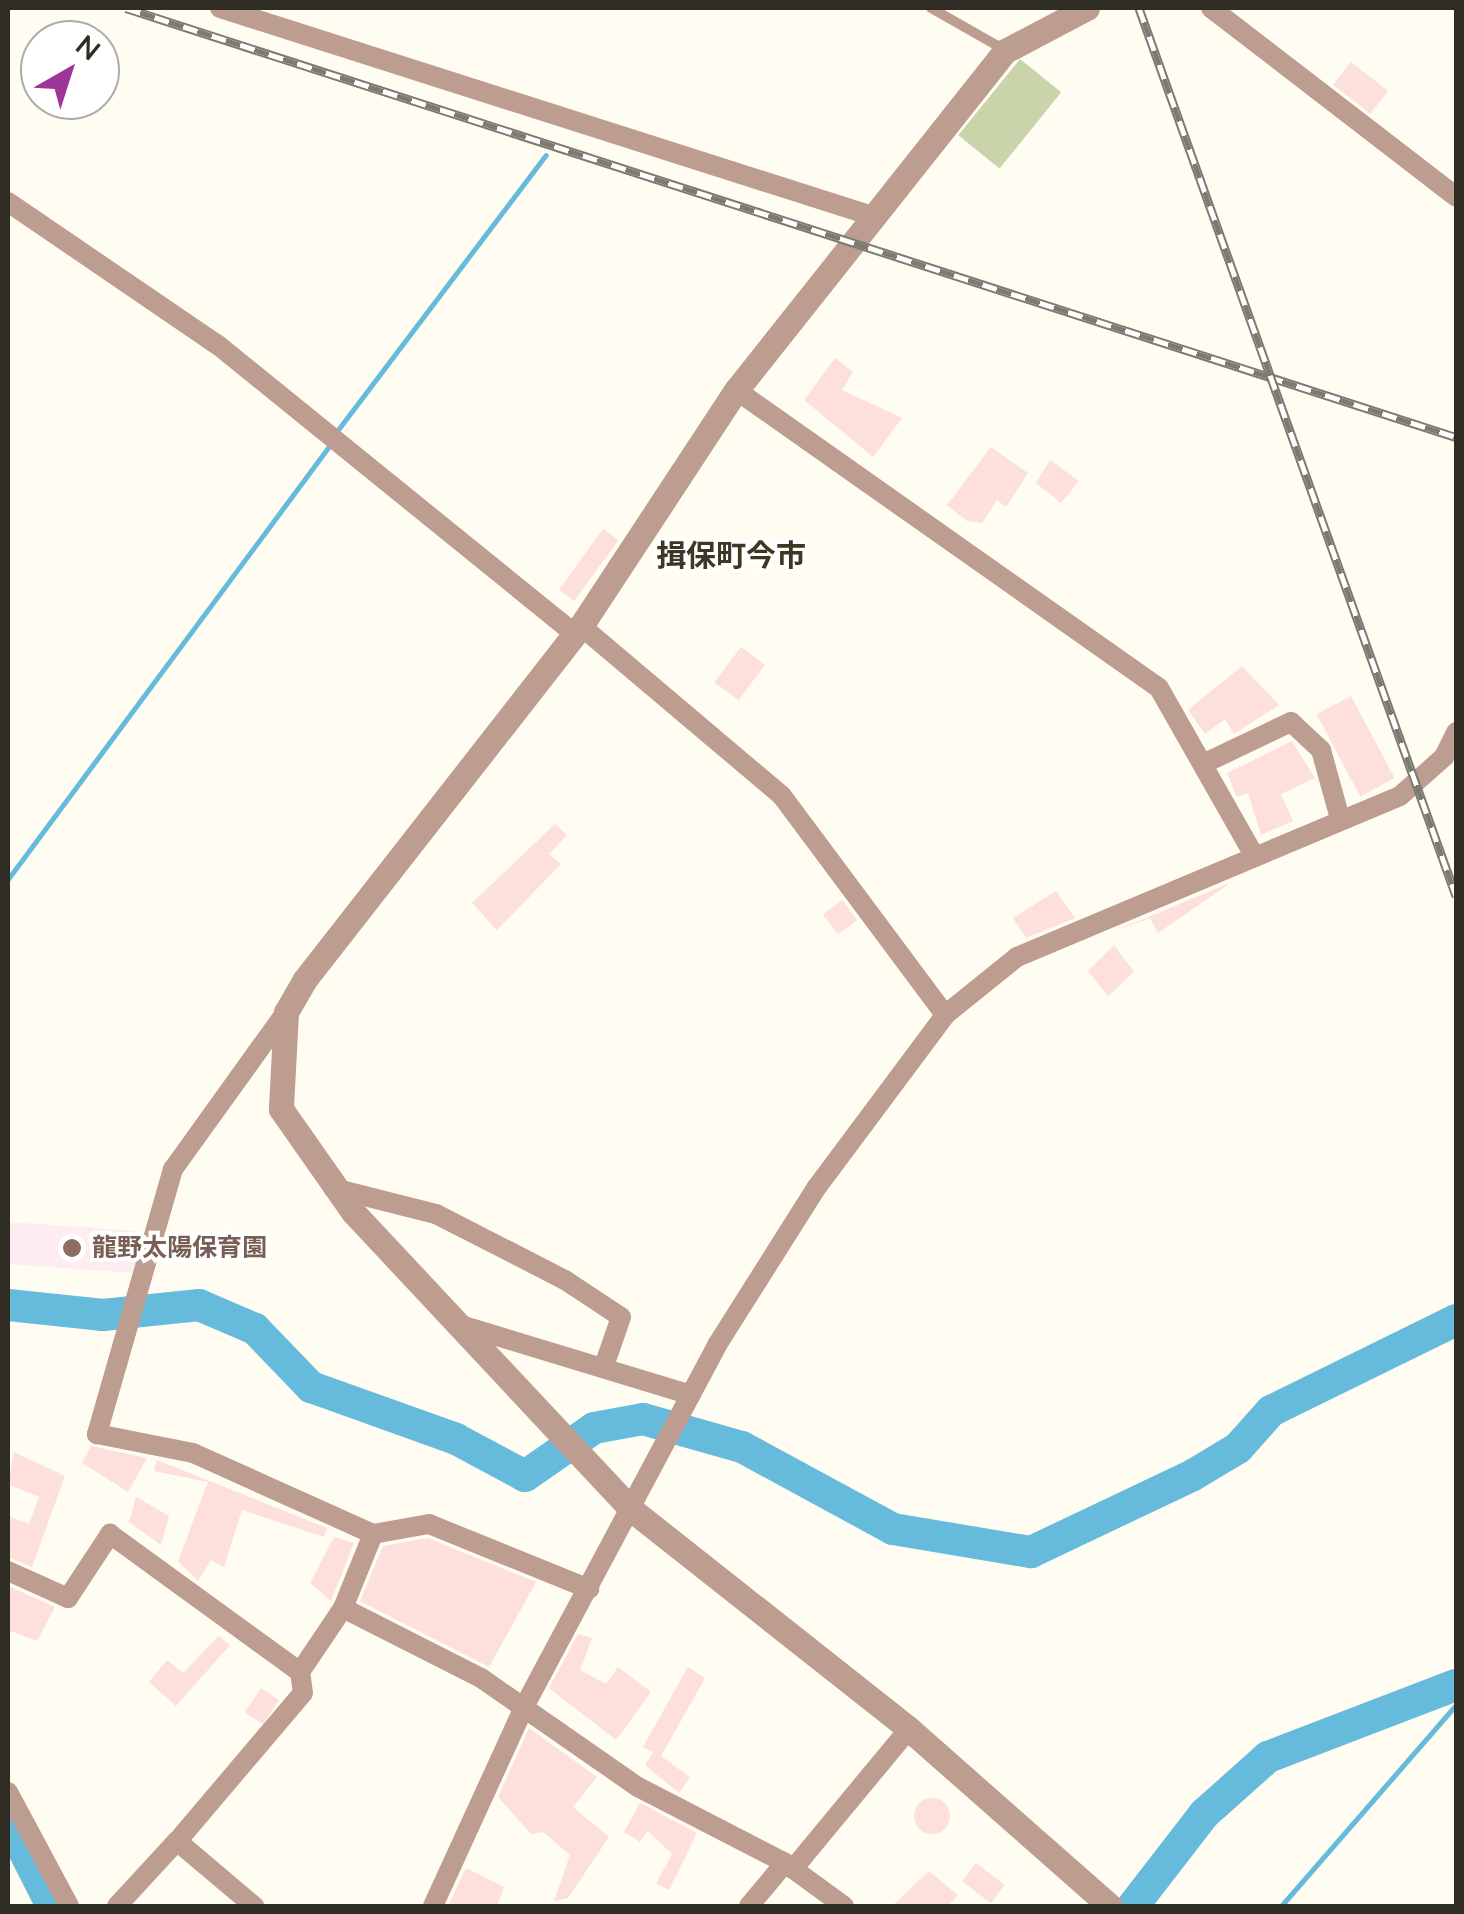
<!DOCTYPE html>
<meta charset="utf-8">
<style>
body{margin:0}
#map{position:relative;width:1464px;height:1914px;overflow:hidden;background:#fffcf2;font-family:"Nunito Sans","Noto Sans JP",sans-serif}
div>[style]{position:absolute}
.education>*{inset:0;background:#fdedf0;transform-origin:0 0}
.green>*{inset:0;background:#cad4aa;transform-origin:0 0}
.stream>*{height:5px;margin:-2.5px;padding:0 2.5px;transform-origin:2.5px;border-radius:2.5px;background:#6bd}
.river>*{height:32px;margin:-16px;padding:0 16px;transform-origin:16px;border-radius:16px;background:#6bd}
.building>*{inset:0;background:#fddfdb;transform-origin:0 0}
.round{border-radius:50%}
.service>*{height:10px;margin:-5px;padding:0 5px;transform-origin:5px;border-radius:5px;background:#be9d91}
.minor>*{height:20px;margin:-10px;padding:0 10px;transform-origin:10px;border-radius:10px;background:#be9d91}
.tertiary>*{height:25px;margin:-12.5px;padding:0 12.5px;transform-origin:12.5px;border-radius:12.5px;background:#be9d91}
.rail>*{height:9px;margin-top:-4.5px;transform-origin:0;background:repeating-linear-gradient(90deg,#fff 0 15px,#7d7b71 0 30px);box-sizing:border-box;border-block:2px solid #7d7b71}
.dots>*{width:28px;height:28px;translate:-50% -50%;box-sizing:border-box;border:5px solid #fff;border-radius:50%}
span{translate:-50% -50%;white-space:nowrap;text-align:center;line-height:1.15;-webkit-text-stroke:8px #fff;paint-order:stroke}
.education-label{font-size:25px;color:#785e54;font-weight:700}
.left{translate:0 -50%;text-align:left}
.quarter-label{font-size:30px;color:#3d3723;font-weight:700}
.frame{position:absolute;inset:0;border:10px solid #2f2d23;pointer-events:none}
.north{position:absolute;left:20px;top:20px;width:100px;height:100px;box-sizing:border-box;background:#fff;border:2px solid #acaba7;border-radius:50%;rotate:39deg;font-size:28px;font-weight:700;line-height:40px;text-align:center;color:#2f2d23}
.north::after{content:'';display:block;margin:auto;width:35px;height:45px;background:#9d3699;clip-path:polygon(50% 0,100% 100%,50% 72%,0 100%)}
</style>
<div id="map">
<div class="education">
<i style="left:8px;top:1222px;width:132px;height:42px;rotate:4deg"></i>
</div>
<div class="green">
<i style="left:1020px;top:59px;width:53px;height:98px;rotate:39deg"></i>
</div>
<div class="stream">
<i style="left:337px;top:431px;width:346px;rotate:-52.9deg"></i>
<i style="left:8px;top:879px;width:540px;rotate:-53.43deg"></i>
<i style="left:1281px;top:1906px;width:267px;rotate:-49deg"></i>
</div>
<div class="river">
<i style="left:8px;top:1305px;width:96px;rotate:6deg"></i>
<i style="left:103px;top:1315px;width:97px;rotate:-5.9deg"></i>
<i style="left:199px;top:1305px;width:61px;rotate:23.2deg"></i>
<i style="left:255px;top:1329px;width:81px;rotate:46deg"></i>
<i style="left:311px;top:1387px;width:154px;rotate:19.7deg"></i>
<i style="left:456px;top:1439px;width:78px;rotate:28.2deg"></i>
<i style="left:525px;top:1476px;width:84px;rotate:-34.8deg"></i>
<i style="left:594px;top:1428px;width:50px;rotate:-10.4deg"></i>
<i style="left:643px;top:1419px;width:103px;rotate:15.8deg"></i>
<i style="left:742px;top:1447px;width:172px;rotate:28.5deg"></i>
<i style="left:893px;top:1529px;width:140px;rotate:9.5deg"></i>
<i style="left:1031px;top:1552px;width:179px;rotate:-25.4deg"></i>
<i style="left:1193px;top:1475px;width:52px;rotate:-31deg"></i>
<i style="left:1238px;top:1448px;width:50px;rotate:-48.3deg"></i>
<i style="left:1271px;top:1411px;width:206px;rotate:-26.2deg"></i>
<i style="left:8px;top:1819px;width:97px;rotate:63.2deg"></i>
<i style="left:1133px;top:1906px;width:116px;rotate:-52.3deg"></i>
<i style="left:1204px;top:1814px;width:86px;rotate:-41.7deg"></i>
<i style="left:1268px;top:1757px;width:201px;rotate:-21deg"></i>
</div>
<div class="building">
<i style="left:1351px;top:62px;width:47px;height:29px;rotate:38deg"></i>
<i style="clip-path:polygon(835px 358px,853px 372px,842px 390px,902px 418px,873px 457px,804px 400px)"></i>
<i style="clip-path:polygon(991px 447px,1028px 473px,1006px 507px,997px 500px,982px 523px,967px 521px,947px 505px)"></i>
<i style="clip-path:polygon(1050px 460px,1079px 481px,1061px 503px,1036px 483px)"></i>
<i style="left:603px;top:529px;width:19px;height:75px;rotate:36deg"></i>
<i style="left:741px;top:647px;width:30px;height:44px;rotate:37deg"></i>
<i style="clip-path:polygon(1242px 666px,1279px 705px,1234px 734px,1225px 719px,1205px 734px,1188px 710px)"></i>
<i style="left:1351px;top:696px;width:93px;height:39px;rotate:62deg"></i>
<i style="clip-path:polygon(1292px 741px,1315px 778px,1281px 794px,1293px 821px,1261px 835px,1248px 793px,1237px 797px,1227px 773px)"></i>
<i style="clip-path:polygon(555px 824px,567px 835px,549px 854px,561px 864px,497px 930px,472px 903px)"></i>
<i style="clip-path:polygon(1232px 882px,1158px 933px,1150px 918px,1110px 933px)"></i>
<i style="clip-path:polygon(1056px 891px,1075px 918px,1026px 938px,1013px 918px)"></i>
<i style="left:842px;top:900px;width:25px;height:24px;rotate:53deg"></i>
<i style="clip-path:polygon(1114px 945px,1134px 972px,1108px 996px,1088px 971px)"></i>
<i style="clip-path:polygon(91px 1446px,147px 1458px,128px 1492px,82px 1463px)"></i>
<i style="clip-path:polygon(14px 1452px,65px 1476px,32px 1567px,8px 1557px,8px 1516px,29px 1524px,39px 1497px,8px 1484px)"></i>
<i style="clip-path:polygon(157px 1460px,327px 1528px,324px 1537px,242px 1510px,224px 1567px,211px 1560px,198px 1581px,178px 1561px,208px 1482px,154px 1471px)"></i>
<i style="clip-path:polygon(136px 1497px,169px 1516px,161px 1545px,129px 1522px)"></i>
<i style="clip-path:polygon(334px 1537px,354px 1543px,331px 1601px,310px 1583px)"></i>
<i style="clip-path:polygon(428px 1538px,536px 1582px,489px 1667px,360px 1601px,383px 1546px)"></i>
<i style="clip-path:polygon(8px 1586px,55px 1607px,37px 1641px,8px 1630px)"></i>
<i style="clip-path:polygon(578px 1634px,592px 1638px,580px 1670px,606px 1684px,618px 1667px,651px 1692px,616px 1740px,549px 1688px)"></i>
<i style="clip-path:polygon(219px 1636px,230px 1645px,176px 1706px,149px 1682px,167px 1660px,183px 1673px)"></i>
<i style="clip-path:polygon(688px 1667px,705px 1678px,661px 1756px,690px 1777px,679px 1793px,645px 1765px,653px 1752px,643px 1747px)"></i>
<i style="left:261px;top:1688px;width:22px;height:29px;rotate:34deg"></i>
<i style="clip-path:polygon(529px 1728px,597px 1777px,573px 1807px,609px 1837px,568px 1898px,554px 1901px,570px 1855px,543px 1832px,531px 1834px,498px 1797px)"></i>
<i class="round" style="left:914px;top:1798px;width:36px;height:36px"></i>
<i style="clip-path:polygon(640px 1803px,697px 1833px,669px 1890px,656px 1884px,672px 1854px,648px 1831px,640px 1842px,624px 1832px)"></i>
<i style="left:976px;top:1863px;width:36px;height:23px;rotate:37deg"></i>
<i style="clip-path:polygon(466px 1868px,504px 1887px,497px 1906px,448px 1906px)"></i>
<i style="clip-path:polygon(929px 1871px,958px 1895px,948px 1906px,892px 1906px)"></i>
</div>
<div class="service">
<i style="left:931px;top:8px;width:85px;rotate:29.6deg"></i>
</div>
<div class="minor">
<i style="left:220px;top:8px;width:684px;rotate:17.69deg"></i>
<i style="left:1211px;top:8px;width:309px;rotate:37.6deg"></i>
<i style="left:8px;top:202px;width:254px;rotate:34.3deg"></i>
<i style="left:218px;top:345px;width:459px;rotate:39deg"></i>
<i style="left:736px;top:390px;width:517px;rotate:35.16deg"></i>
<i style="left:1159px;top:688px;width:189px;rotate:60.4deg"></i>
<i style="left:581px;top:626px;width:263px;rotate:40.2deg"></i>
<i style="left:782px;top:796px;width:273px;rotate:53.3deg"></i>
<i style="left:1207px;top:762px;width:93px;rotate:-25.5deg"></i>
<i style="left:1291px;top:722px;width:41px;rotate:43deg"></i>
<i style="left:1321px;top:750px;width:67px;rotate:74.5deg"></i>
<i style="left:286px;top:1012px;width:193px;rotate:125.7deg"></i>
<i style="left:173px;top:1169px;width:276px;rotate:106deg"></i>
<i style="left:97px;top:1434px;width:98px;rotate:11.2deg"></i>
<i style="left:193px;top:1453px;width:197px;rotate:24.2deg"></i>
<i style="left:373px;top:1534px;width:57px;rotate:-10.1deg"></i>
<i style="left:429px;top:1524px;width:173px;rotate:22.1deg"></i>
<i style="left:333px;top:1188px;width:106px;rotate:14.2deg"></i>
<i style="left:436px;top:1214px;width:145px;rotate:27.1deg"></i>
<i style="left:565px;top:1280px;width:67px;rotate:33.5deg"></i>
<i style="left:621px;top:1317px;width:52px;rotate:109.1deg"></i>
<i style="left:464px;top:1326px;width:237px;rotate:16.9deg"></i>
<i style="left:8px;top:1571px;width:66px;rotate:24.2deg"></i>
<i style="left:68px;top:1598px;width:77px;rotate:-56.7deg"></i>
<i style="left:110px;top:1534px;width:235px;rotate:36deg"></i>
<i style="left:300px;top:1672px;width:77px;rotate:-56.1deg"></i>
<i style="left:343px;top:1608px;width:80px;rotate:-67.9deg"></i>
<i style="left:343px;top:1608px;width:155px;rotate:26.9deg"></i>
<i style="left:481px;top:1678px;width:191px;rotate:34.8deg"></i>
<i style="left:638px;top:1787px;width:165px;rotate:27.3deg"></i>
<i style="left:785px;top:1863px;width:73px;rotate:36.1deg"></i>
<i style="left:8px;top:1792px;width:129px;rotate:61.8deg"></i>
<i style="left:174px;top:1845px;width:199px;rotate:-49.7deg"></i>
<i style="left:303px;top:1693px;width:21px;rotate:-98deg"></i>
<i style="left:793px;top:1869px;width:182px;rotate:-50.4deg"></i>
<i style="left:117px;top:1906px;width:88px;rotate:-47.3deg"></i>
<i style="left:177px;top:1841px;width:101px;rotate:40.2deg"></i>
<i style="left:433px;top:1906px;width:221px;rotate:-65.4deg"></i>
<i style="left:525px;top:1705px;width:408px;rotate:-61.9deg"></i>
<i style="left:717px;top:1345px;width:187px;rotate:-57.7deg"></i>
<i style="left:817px;top:1187px;width:214px;rotate:-53.3deg"></i>
<i style="left:945px;top:1015px;width:92px;rotate:-38.9deg"></i>
<i style="left:1017px;top:957px;width:415px;rotate:-22.8deg"></i>
<i style="left:1400px;top:796px;width:59px;rotate:-41.6deg"></i>
<i style="left:1444px;top:757px;width:28px;rotate:-64deg"></i>
<i style="left:749px;top:1906px;width:56px;rotate:-50.1deg"></i>
</div>
<div class="tertiary">
<i style="left:1087px;top:8px;width:93px;rotate:152.3deg"></i>
<i style="left:1005px;top:51px;width:433px;rotate:128.4deg"></i>
<i style="left:736px;top:390px;width:282px;rotate:123.3deg"></i>
<i style="left:581px;top:626px;width:450px;rotate:128deg"></i>
<i style="left:304px;top:981px;width:36px;rotate:120deg"></i>
<i style="left:286px;top:1012px;width:97px;rotate:93deg"></i>
<i style="left:281px;top:1109px;width:126px;rotate:55deg"></i>
<i style="left:353px;top:1212px;width:408px;rotate:46.9deg"></i>
<i style="left:632px;top:1510px;width:353px;rotate:38.3deg"></i>
<i style="left:909px;top:1729px;width:268px;rotate:41.4deg"></i>
</div>
<div class="rail">
<i style="left:126px;top:8px;width:1397px;rotate:17.88deg"></i>
<i style="left:1139px;top:8px;width:943px;rotate:70.35deg"></i>
</div>
<div class="dots">
<i style="left:72px;top:1248px;background:#8d6e63"></i>
</div>
<div class="education-label">
<span class="left" style="left:92px;top:1248px">龍野太陽保育園</span>
</div>
<div class="quarter-label">
<span style="left:731px;top:557px">揖保町今市</span>
</div>
<div class="frame"></div>
<div class="north">N</div>
</div>
